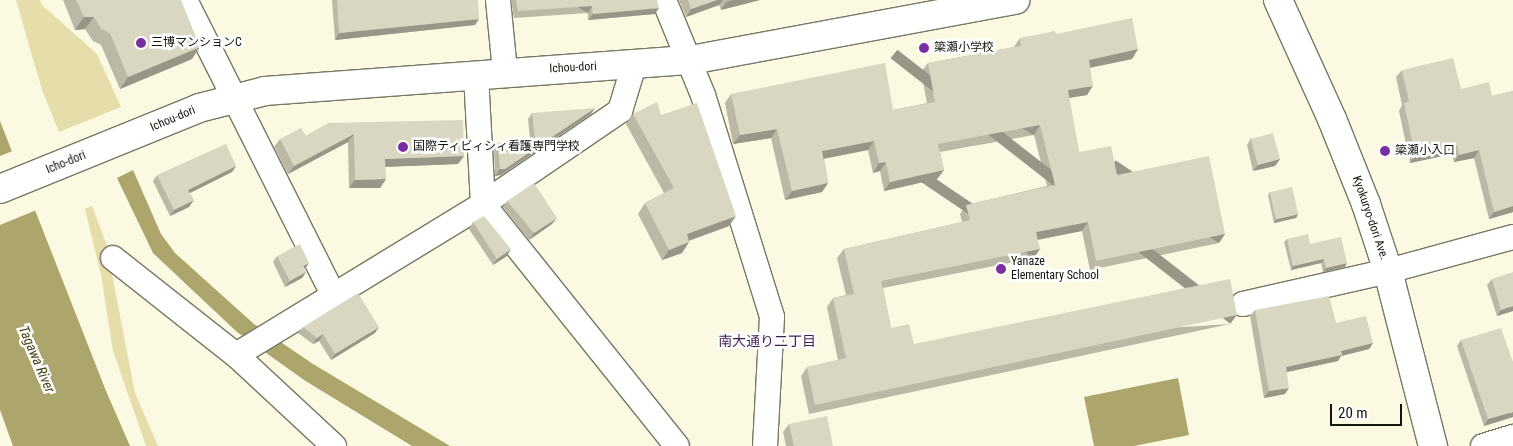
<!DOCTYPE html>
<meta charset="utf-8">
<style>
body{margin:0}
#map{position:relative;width:1513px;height:446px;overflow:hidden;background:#fcf9e3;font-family:"Roboto Condensed","Noto Sans JP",sans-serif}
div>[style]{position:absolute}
.green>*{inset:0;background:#e5deaa}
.water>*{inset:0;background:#aca56c}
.pier>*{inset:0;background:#fcf9e3}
.roads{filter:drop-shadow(1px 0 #797764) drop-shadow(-1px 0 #797764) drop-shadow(0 1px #797764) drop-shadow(0 -1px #797764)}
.minor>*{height:24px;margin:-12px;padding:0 12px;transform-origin:12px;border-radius:12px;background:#fff}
.tertiary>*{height:28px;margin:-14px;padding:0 14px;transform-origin:14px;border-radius:14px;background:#fff}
.wall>*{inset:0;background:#bbb9a6}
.shaded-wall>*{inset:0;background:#989687;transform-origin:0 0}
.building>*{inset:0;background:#d9d7c1;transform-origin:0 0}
.dots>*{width:14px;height:14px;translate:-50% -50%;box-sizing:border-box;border:2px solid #fff;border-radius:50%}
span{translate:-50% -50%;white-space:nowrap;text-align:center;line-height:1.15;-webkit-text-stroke:5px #fff;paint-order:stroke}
.poi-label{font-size:12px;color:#15140c}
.left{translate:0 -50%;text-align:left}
.street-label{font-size:12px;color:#15140c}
.neighbourhood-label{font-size:14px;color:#411e55}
.water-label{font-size:14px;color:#494315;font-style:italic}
.scale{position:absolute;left:1330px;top:404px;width:72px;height:22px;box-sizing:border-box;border:2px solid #15140c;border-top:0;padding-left:6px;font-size:15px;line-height:18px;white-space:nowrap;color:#15140c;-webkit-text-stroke:4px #fff;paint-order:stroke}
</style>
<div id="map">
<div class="green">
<i style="clip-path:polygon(16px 0,40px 0,42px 5px,97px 54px,121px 107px,59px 132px,42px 90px)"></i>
<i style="clip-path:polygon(92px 206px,106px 243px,135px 393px,158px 446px,146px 446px,113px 351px,101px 275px,85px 209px)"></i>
</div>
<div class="water">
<i style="clip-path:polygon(0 121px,106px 391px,130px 446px,13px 446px,0 410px)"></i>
<i style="clip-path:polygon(133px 170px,161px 234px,175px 253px,254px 324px,313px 364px,450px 446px,412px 446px,304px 380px,237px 332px,153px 253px,117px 178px)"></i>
<i style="clip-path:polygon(1178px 378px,1189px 435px,1134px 446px,1094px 446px,1084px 397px)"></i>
</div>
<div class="pier">
<i style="clip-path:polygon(15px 150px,39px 209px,0 225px,0 156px)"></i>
</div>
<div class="roads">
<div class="minor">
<i style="left:185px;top:0;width:329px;rotate:63.3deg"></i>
<i style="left:498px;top:0;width:72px;rotate:84.4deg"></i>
<i style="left:664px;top:0;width:103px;rotate:67.7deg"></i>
<i style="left:703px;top:95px;width:232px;rotate:72.7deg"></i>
<i style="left:772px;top:317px;width:129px;rotate:93.1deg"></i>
<i style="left:476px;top:75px;width:129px;rotate:86.9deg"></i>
<i style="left:483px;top:204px;width:310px;rotate:51.3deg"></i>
<i style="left:113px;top:258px;width:157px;rotate:38.3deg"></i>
<i style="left:236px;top:355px;width:134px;rotate:42.9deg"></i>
<i style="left:1243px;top:304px;width:149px;rotate:-12.8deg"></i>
<i style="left:1388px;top:271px;width:130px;rotate:-15.2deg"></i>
<i style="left:236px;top:355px;width:289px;rotate:-31.4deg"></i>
<i style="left:483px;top:204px;width:166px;rotate:-34.2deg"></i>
<i style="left:620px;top:111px;width:48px;rotate:-73.1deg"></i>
<i style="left:1483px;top:446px;width:31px;rotate:-17deg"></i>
</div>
<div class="tertiary">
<i style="left:1278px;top:0;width:131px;rotate:65.6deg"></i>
<i style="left:1332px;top:119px;width:92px;rotate:68.2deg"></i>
<i style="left:1366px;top:204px;width:71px;rotate:71.8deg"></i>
<i style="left:1388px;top:271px;width:181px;rotate:75.6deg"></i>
<i style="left:0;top:189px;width:215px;rotate:-22.1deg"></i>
<i style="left:199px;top:108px;width:68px;rotate:-14.4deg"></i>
<i style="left:265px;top:91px;width:427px;rotate:-4.2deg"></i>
<i style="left:691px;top:60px;width:330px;rotate:-10.5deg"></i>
</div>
</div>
<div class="wall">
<i style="clip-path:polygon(63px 0,181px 0,192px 59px,120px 89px,101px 45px,93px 41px,85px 29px,75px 30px)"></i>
<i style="clip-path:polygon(332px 0,478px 0,475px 25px,335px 40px)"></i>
<i style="clip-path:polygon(511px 0,657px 0,655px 14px,588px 20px,588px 13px,514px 18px)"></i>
<i style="clip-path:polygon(679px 0,760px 0,721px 10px,719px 5px,686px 17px)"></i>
<i style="clip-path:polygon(1056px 34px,1138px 49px,1132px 59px,1090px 68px,1087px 95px,1069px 98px,1079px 152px,1117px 175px,1225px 234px,1219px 243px,1090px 270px,1082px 231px,1038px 240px,1034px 258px,883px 288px,891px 328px,914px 344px,1230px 324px,809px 414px,801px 376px,807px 367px,838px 360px,827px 307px,833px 298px,846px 295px,837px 258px,844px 249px,962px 222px,960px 214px,966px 205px,1047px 186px,1034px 135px,940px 152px,944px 170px,937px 179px,884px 191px,880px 171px,873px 173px,868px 150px,824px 159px,828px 183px,822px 192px,785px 200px,771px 138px,733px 144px,725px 103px,731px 94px,893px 110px,927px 103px,921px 72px,928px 63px,1014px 47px,1020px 38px)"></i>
<i style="clip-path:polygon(1402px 70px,1461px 89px,1492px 96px,1513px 91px,1513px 212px,1489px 219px,1474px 158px,1454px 162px,1452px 154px,1410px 163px,1399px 111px,1402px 105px,1396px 77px)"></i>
<i style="clip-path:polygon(532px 113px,591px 114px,501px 175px,495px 176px,494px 149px,498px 143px,530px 139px,528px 119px)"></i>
<i style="clip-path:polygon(633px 114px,661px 115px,729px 226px,689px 241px,689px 242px,682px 253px,662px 260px,638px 214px,645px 203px,664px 193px,626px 124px)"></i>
<i style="clip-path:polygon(329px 123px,464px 156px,458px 164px,385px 167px,386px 179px,380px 188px,349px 188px,348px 142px,288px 174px,274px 147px,280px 139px,306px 136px)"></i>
<i style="clip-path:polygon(1251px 138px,1280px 159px,1275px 166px,1253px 171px,1247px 145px)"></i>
<i style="clip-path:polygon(236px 166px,232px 172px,190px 193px,189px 207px,170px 216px,153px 181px,157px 175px)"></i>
<i style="clip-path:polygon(1270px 192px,1298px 214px,1296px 218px,1274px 223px,1268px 195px)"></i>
<i style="clip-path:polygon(507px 201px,552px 224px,529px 240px,503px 207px)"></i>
<i style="clip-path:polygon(473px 222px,507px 256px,493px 265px,469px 229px)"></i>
<i style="clip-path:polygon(1287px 239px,1310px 244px,1345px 267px,1323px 272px,1321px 263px,1291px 270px,1284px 242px)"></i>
<i style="clip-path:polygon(277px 256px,306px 272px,302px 278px,285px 287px,273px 262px)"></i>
<i style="clip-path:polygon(1492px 279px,1513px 311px,1497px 316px,1487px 285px)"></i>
<i style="clip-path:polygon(1255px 310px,1336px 323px,1373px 343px,1369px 349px,1341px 356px,1338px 361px,1287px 372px,1285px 394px,1264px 398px,1250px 316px)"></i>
<i style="clip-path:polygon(303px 327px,375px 333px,331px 360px,319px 341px,313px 344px,298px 333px)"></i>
<i style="clip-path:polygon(1461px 340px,1513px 417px,1484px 426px,1457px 346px)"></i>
<i style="clip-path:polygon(789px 424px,833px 446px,786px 446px,783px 432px)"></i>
</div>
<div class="shaded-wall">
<i style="clip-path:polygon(717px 0,723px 0,719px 5px,686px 17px,691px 9px)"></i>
<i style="clip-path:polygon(733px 0,760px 0,721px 10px,726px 2px)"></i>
<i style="left:592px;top:6px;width:8px;height:74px;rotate:120deg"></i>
<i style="clip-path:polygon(659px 8px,655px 14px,588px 20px,593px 14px)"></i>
<i style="clip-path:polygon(84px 17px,94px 17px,85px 29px,75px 30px)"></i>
<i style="clip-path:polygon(479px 19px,475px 25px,335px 40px,339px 33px)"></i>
<i style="clip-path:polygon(200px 47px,192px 59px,120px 89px,128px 77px)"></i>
<i style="clip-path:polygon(1138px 49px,1132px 59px,1083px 69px,1089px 60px)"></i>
<i style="clip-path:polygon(1093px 86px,1087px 95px,1061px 99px,1068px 90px)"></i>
<i style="clip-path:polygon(595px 108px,591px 114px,501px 175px,495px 176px,500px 169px)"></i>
<i style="left:1040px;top:125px;width:12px;height:104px;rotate:121deg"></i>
<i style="clip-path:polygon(777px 129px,771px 138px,733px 144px,740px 135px)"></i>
<i style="clip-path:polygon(354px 134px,348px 142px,288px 174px,294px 166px)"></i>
<i style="clip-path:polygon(874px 141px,868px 150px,816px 160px,822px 151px)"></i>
<i style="clip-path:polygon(1457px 146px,1452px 154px,1410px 163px,1415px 155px)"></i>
<i style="clip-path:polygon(1479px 150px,1474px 158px,1454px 162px,1459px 155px)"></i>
<i style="clip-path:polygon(464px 156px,458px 164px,380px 167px,385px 159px)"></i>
<i style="clip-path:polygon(1280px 159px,1275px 166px,1253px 171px,1258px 165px)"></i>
<i style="clip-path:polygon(886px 162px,880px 171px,873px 173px,879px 163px)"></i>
<i style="clip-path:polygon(236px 166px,232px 172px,184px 196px,188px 190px)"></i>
<i style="clip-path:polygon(944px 170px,937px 179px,884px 191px,890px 182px)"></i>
<i style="clip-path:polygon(386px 179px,380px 188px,349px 188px,355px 180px)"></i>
<i style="clip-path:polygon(828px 183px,822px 192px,785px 200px,792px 191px)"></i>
<i style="clip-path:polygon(194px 200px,189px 207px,170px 216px,174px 210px)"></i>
<i style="clip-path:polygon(1513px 206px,1513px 212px,1489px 219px,1494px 212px)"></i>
<i style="clip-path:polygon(1298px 214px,1296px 218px,1274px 223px,1276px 219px)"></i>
<i style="clip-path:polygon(736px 216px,729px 226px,679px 244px,687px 234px)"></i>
<i style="clip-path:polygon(557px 218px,552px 224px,529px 240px,534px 233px)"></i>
<i style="clip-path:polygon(1088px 222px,1082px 231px,1030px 241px,1036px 232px)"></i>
<i style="left:1225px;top:234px;width:11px;height:132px;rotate:124deg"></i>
<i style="clip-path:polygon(689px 242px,682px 253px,662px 260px,669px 250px)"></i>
<i style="clip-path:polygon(511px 249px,507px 256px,493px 265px,497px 259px)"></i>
<i style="left:1040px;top:249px;width:11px;height:162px;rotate:124deg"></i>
<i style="clip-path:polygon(1324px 259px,1321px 263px,1291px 270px,1293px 266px)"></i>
<i style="clip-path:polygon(309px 263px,305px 269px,303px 266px)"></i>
<i style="clip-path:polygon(1347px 263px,1345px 267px,1323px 272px,1326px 268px)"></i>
<i style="clip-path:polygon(306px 272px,302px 278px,285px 287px,290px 281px)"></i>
<i style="clip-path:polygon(1513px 306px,1513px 311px,1497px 316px,1501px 310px)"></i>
<i style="left:1237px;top:315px;width:11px;height:431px;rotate:128deg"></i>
<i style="clip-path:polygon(379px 327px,375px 333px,331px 360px,335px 354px)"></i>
<i style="clip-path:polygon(323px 334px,319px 341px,313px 344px,317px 338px)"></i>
<i style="clip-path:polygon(1373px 343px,1369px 349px,1341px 356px,1338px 361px,1282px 373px,1286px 367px,1341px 351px)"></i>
<i style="clip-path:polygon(1289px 388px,1285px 394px,1264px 398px,1269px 391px)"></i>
<i style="clip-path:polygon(1513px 412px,1513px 417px,1484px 426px,1488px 419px)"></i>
</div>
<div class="building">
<i style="clip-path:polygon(76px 0,181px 0,200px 47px,128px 77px,110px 33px,101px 29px,94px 17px,84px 17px)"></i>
<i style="clip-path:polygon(337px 0,478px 0,479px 19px,339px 33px)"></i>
<i style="clip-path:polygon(516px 0,657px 0,659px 8px,593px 14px,592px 6px,518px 11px)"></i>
<i style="clip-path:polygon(688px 0,717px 0,691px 9px)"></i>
<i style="clip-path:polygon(1132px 18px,1138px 49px,1089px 60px,1093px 86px,1068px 90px,1079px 152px,1111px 146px,1117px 175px,1209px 156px,1225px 234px,1096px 261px,1088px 222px,1036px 232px,1040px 249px,881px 281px,891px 328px,909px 324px,914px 344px,1230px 279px,1237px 315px,815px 405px,807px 367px,846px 358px,833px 298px,854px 294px,844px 249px,970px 220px,966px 205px,1055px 185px,1040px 125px,938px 144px,944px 170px,890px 182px,886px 162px,879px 163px,874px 141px,822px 151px,828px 183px,792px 191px,777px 129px,740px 135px,731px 94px,885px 63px,893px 110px,935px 102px,928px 63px,1021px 46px,1020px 38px,1055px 31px,1056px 34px)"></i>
<i style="clip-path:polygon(1453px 58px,1461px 89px,1489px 82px,1492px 96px,1513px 91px,1513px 206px,1494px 212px,1479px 150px,1459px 155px,1457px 146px,1415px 155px,1404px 103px,1409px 102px,1402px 70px)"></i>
<i style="clip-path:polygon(657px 102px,661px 115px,697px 103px,736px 216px,687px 234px,689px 242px,669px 250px,645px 203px,674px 188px,633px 114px)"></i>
<i style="clip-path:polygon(595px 108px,505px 169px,500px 169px,498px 143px,535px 139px,532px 113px)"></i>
<i style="clip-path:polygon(463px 120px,464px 156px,385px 159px,386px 179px,355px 180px,354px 134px,294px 166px,280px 139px,301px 128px,306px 136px,329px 123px)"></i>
<i style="left:1273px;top:133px;width:27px;height:23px;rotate:75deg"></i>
<i style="clip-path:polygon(226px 144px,236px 166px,188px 190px,194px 200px,174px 210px,157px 175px)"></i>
<i style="clip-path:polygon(534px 183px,557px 218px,534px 233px,507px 201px)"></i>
<i style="left:1292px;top:187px;width:28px;height:23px;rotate:77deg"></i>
<i style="clip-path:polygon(484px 216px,511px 249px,497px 259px,473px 222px)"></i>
<i style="clip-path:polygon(1308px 234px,1310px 244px,1341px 237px,1347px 263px,1326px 268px,1324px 259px,1293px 266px,1287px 239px)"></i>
<i style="clip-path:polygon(300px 244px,309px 263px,303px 266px,306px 272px,290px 281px,277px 256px)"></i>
<i style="clip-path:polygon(1513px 272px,1513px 306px,1501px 310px,1492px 279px)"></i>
<i style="clip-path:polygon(358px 293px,379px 327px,335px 354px,323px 334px,317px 338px,303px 327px)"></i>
<i style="clip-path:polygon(1329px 296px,1336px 323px,1366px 316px,1373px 343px,1341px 351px,1342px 355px,1286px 367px,1289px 388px,1269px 391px,1255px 310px)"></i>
<i style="clip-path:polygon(1501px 328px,1513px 362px,1513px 412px,1488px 419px,1461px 340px)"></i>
<i style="clip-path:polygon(827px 416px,833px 446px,794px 446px,789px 424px)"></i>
</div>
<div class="dots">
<i style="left:141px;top:43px;background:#7a2fa1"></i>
<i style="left:924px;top:48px;background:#7a2fa1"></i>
<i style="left:403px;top:147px;background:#7a2fa1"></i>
<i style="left:1385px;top:151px;background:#7a2fa1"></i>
<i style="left:1001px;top:269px;background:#7a2fa1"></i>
</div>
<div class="poi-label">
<span class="left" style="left:151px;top:43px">三博マンションC</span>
<span class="left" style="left:934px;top:48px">簗瀬小学校</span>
<span class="left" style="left:413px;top:147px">国際ティビィシィ看護専門学校</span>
<span class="left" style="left:1395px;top:151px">簗瀬小入口</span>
<span class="left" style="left:1011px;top:269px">Yanaze<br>Elementary School</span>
</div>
<div class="street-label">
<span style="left:573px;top:68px;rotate:-3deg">Ichou-dori</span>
<span style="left:173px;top:119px;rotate:-23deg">Ichou-dori</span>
<span style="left:66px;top:163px;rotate:-22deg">Icho-dori</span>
<span style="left:1370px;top:218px;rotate:71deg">Kyokuryo-dori Ave.</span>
</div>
<div class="neighbourhood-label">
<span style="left:767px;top:341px">南大通り二丁目</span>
</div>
<div class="water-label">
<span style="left:37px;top:359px;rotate:67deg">Tagawa River</span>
</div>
<div class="scale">20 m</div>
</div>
